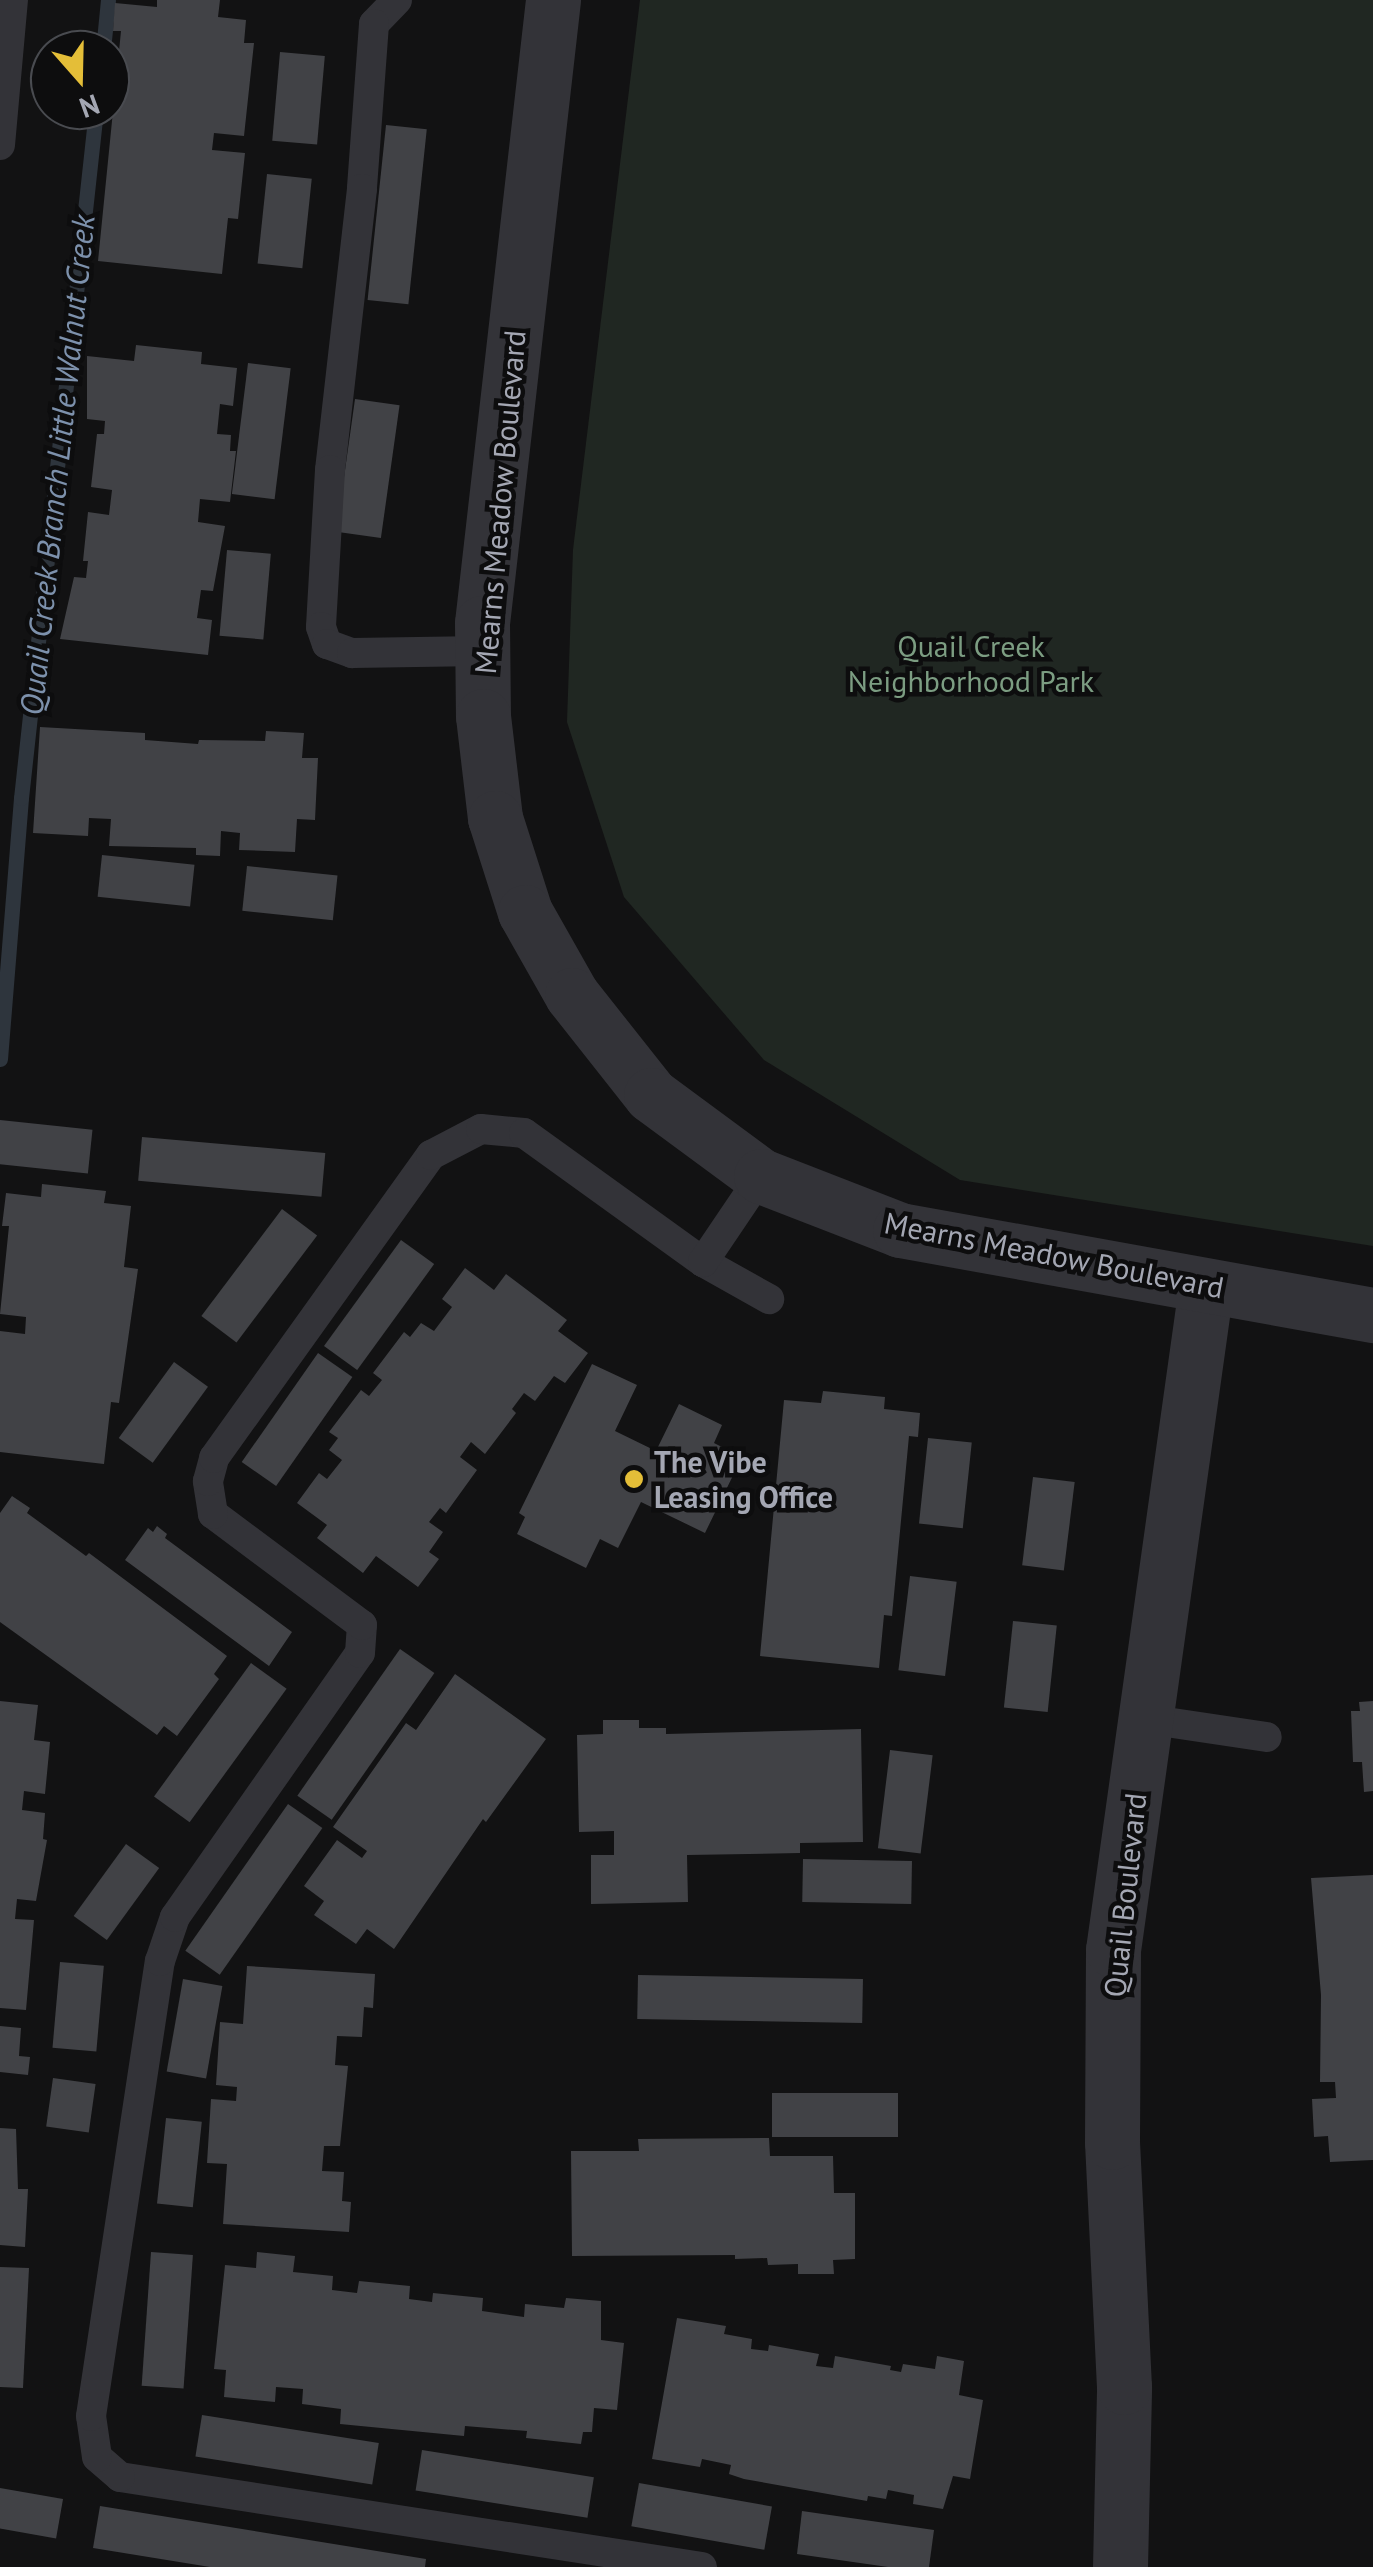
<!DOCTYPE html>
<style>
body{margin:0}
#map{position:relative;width:1373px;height:2567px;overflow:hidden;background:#121213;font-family:"PT Sans",sans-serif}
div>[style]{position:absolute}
.green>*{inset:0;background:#202722}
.stream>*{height:15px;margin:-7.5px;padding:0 7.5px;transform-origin:7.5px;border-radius:7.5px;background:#2e353d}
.building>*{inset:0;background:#414246;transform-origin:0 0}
.service>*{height:30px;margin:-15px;padding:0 15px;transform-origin:15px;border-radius:15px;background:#333338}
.minor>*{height:55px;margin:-27.5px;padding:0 27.5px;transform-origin:27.5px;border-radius:27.5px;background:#333338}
.tertiary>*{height:55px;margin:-27.5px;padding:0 27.5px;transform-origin:27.5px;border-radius:27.5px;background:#333338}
.dots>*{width:28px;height:28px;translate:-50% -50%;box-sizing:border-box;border:5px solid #0d0d0e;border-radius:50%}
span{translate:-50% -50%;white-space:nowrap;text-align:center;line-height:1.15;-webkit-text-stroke:9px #0d0d0e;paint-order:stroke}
.street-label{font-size:30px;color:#a4a7b3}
.park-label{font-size:30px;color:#7c9d82}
.poi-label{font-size:30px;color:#a4a7b3;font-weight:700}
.left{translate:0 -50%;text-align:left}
.water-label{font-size:32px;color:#7d91ac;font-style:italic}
.north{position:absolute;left:30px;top:30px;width:100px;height:100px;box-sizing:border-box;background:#0d0d0e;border:2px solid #494b50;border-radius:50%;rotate:160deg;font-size:28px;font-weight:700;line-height:40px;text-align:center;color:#a4a7b3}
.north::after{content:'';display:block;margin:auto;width:35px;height:45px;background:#e4be38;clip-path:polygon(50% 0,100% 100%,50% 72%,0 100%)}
</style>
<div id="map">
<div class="green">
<i style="clip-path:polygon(640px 0,1373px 0,1373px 1246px,960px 1180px,764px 1060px,624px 897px,567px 722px,573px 550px)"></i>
</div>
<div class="stream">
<i style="left:103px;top:50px;width:50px;rotate:-84.3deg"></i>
<i style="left:0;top:1059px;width:262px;rotate:-85.4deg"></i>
<i style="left:21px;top:798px;width:692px;rotate:-83.78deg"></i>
</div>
<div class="building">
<i style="clip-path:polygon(157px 0,220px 0,218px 17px,246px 20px,244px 43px,254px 43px,244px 136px,214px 133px,212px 150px,245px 153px,238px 219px,228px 218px,222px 274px,98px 261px,121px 31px,113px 31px,115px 3px,157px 7px)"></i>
<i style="left:280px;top:52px;width:45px;height:89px;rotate:5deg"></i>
<i style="left:386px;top:125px;width:41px;height:176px;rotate:6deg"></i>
<i style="left:267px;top:174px;width:45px;height:90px;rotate:6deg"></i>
<i style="clip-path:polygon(136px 345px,202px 352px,201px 364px,237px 368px,233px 406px,220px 404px,217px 434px,231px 435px,230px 451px,236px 451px,230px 502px,200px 499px,198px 522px,225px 526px,213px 591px,201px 590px,197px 618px,212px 620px,208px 655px,60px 639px,74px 577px,86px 578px,88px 561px,83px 561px,88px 512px,109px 515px,112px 490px,91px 487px,97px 434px,104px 434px,105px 421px,87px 419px,87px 356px,134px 361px)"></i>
<i style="left:248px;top:363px;width:43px;height:132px;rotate:7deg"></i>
<i style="left:355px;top:399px;width:45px;height:134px;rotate:8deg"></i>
<i style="left:227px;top:550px;width:44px;height:86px;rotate:5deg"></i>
<i style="clip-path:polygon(40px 727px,145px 733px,145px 740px,198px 744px,199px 740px,265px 741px,266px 731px,304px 733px,302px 758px,318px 758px,315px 820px,297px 819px,295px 852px,239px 850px,240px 833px,221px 831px,220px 856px,196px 855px,196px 848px,109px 846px,111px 819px,89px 818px,88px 836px,33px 833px)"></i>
<i style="left:102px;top:855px;width:93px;height:42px;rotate:6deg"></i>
<i style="left:247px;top:866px;width:91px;height:45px;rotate:6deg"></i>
<i style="left:0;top:1120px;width:93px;height:44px;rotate:6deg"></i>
<i style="left:142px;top:1137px;width:184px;height:44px;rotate:5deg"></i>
<i style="clip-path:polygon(42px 1184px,106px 1191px,104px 1203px,131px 1206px,124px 1267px,138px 1269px,119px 1403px,111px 1402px,104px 1464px,0 1452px,0 1331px,25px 1334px,26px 1317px,0 1314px,9px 1226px,2px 1226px,6px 1193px,41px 1197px)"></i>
<i style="left:282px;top:1209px;width:44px;height:134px;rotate:37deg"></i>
<i style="left:401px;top:1240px;width:41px;height:131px;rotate:36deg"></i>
<i style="clip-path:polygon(465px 1268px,494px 1290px,506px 1274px,567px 1320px,558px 1331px,588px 1353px,565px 1383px,554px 1376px,535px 1401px,524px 1393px,512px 1409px,516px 1413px,485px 1454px,471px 1442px,460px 1457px,477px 1470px,446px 1513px,440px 1508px,429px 1522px,443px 1532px,429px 1552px,439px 1559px,418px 1587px,376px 1556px,363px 1573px,317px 1538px,327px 1525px,297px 1503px,319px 1473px,327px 1479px,342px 1460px,329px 1450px,338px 1438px,329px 1432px,361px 1390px,369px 1396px,382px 1380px,373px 1373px,404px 1332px,410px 1337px,421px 1323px,434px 1331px,452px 1307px,442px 1299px)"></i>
<i style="left:318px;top:1353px;width:42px;height:133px;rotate:35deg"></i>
<i style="left:174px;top:1362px;width:42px;height:94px;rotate:36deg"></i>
<i style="clip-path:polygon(592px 1364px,637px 1385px,615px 1431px,656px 1451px,679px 1404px,722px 1425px,714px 1443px,742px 1457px,705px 1533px,641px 1502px,618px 1548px,600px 1539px,586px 1568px,517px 1534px,525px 1517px,519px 1513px)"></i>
<i style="clip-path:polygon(823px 1391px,885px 1397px,884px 1409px,920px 1413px,918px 1437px,909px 1436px,892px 1616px,884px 1615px,879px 1668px,760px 1656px,784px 1400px,821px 1403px)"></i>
<i style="left:928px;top:1438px;width:44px;height:86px;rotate:6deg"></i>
<i style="left:1033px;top:1477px;width:42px;height:89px;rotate:7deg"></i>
<i style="clip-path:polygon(12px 1496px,30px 1508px,27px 1513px,86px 1556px,89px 1553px,227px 1656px,214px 1674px,219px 1679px,177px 1736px,164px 1726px,157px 1735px,0 1622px,0 1513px)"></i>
<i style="clip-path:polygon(157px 1526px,167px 1534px,165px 1538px,292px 1632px,269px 1666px,125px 1560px,148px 1528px,153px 1532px)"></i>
<i style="left:910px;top:1576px;width:47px;height:95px;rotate:7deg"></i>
<i style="left:1013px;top:1621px;width:44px;height:87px;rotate:6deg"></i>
<i style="left:400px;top:1649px;width:42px;height:179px;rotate:35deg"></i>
<i style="left:251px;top:1663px;width:44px;height:165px;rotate:36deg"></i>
<i style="clip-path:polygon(455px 1674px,546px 1739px,486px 1822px,483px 1819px,394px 1949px,367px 1929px,356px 1944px,314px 1915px,324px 1901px,304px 1886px,337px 1840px,362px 1858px,367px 1851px,333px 1827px,406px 1723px,416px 1730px)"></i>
<i style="clip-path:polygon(0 1701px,38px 1705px,34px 1740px,50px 1742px,45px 1794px,24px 1791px,22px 1810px,45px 1813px,43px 1839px,47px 1840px,36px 1901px,17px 1899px,15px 1919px,34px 1920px,26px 2010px,0 2008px)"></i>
<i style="clip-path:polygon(1373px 1701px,1373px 1791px,1364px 1792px,1362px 1762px,1353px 1762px,1351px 1711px,1360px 1711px,1359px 1702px)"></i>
<i style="clip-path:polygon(603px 1720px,639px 1720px,639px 1728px,666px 1728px,666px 1734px,861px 1729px,863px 1842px,800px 1843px,800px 1853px,687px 1855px,688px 1902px,591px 1904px,591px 1855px,614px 1855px,614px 1831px,579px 1832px,577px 1735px,603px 1734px)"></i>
<i style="left:890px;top:1750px;width:43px;height:99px;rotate:7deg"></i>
<i style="left:288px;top:1804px;width:42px;height:179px;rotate:35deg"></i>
<i style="left:126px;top:1844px;width:41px;height:89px;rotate:36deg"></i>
<i style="left:803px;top:1859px;width:109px;height:43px;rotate:1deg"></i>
<i style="clip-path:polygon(1373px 1875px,1373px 2160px,1330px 2162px,1328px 2136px,1314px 2137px,1312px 2099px,1336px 2098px,1335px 2082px,1320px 2082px,1321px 1995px,1311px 1878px)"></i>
<i style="left:60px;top:1962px;width:44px;height:86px;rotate:5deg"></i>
<i style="clip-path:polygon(247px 1966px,375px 1974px,373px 2008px,364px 2007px,362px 2037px,337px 2036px,335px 2065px,348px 2066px,340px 2146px,324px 2146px,322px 2171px,344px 2172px,342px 2201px,351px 2202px,349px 2232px,223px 2224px,227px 2164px,207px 2163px,211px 2099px,236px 2101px,237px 2087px,216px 2085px,220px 2022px,243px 2024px)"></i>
<i style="left:638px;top:1975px;width:225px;height:44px;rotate:1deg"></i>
<i style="left:183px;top:1979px;width:40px;height:94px;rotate:10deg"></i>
<i style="clip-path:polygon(0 2026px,21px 2028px,19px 2056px,30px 2057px,28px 2075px,0 2072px)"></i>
<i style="left:53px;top:2078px;width:43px;height:49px;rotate:8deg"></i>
<i style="left:772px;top:2093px;width:126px;height:44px"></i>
<i style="left:166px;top:2118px;width:36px;height:86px;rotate:6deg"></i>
<i style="clip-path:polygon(0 2128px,16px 2129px,18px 2189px,28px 2189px,25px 2247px,0 2245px)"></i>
<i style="clip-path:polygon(769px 2138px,770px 2156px,833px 2156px,834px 2193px,855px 2193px,855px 2259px,833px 2260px,834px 2274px,798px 2274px,798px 2264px,768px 2265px,767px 2258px,735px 2259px,735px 2255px,572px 2256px,571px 2151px,639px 2151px,638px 2139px)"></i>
<i style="left:151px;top:2252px;width:42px;height:134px;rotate:4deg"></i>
<i style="clip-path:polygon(257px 2252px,295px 2256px,293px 2272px,333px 2276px,332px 2290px,357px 2293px,359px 2281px,410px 2286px,409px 2299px,432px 2302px,433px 2293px,483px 2298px,482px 2311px,524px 2317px,525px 2304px,564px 2308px,566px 2298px,601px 2301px,601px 2340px,624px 2343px,617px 2410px,594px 2408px,592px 2432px,583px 2432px,581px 2444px,526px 2438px,527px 2431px,465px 2426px,464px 2436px,340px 2424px,341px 2409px,302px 2404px,303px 2389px,276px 2387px,275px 2402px,224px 2397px,226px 2370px,214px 2369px,225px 2265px,256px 2268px)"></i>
<i style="clip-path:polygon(0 2267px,29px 2268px,23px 2388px,0 2387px)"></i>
<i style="clip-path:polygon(677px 2318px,726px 2326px,724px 2334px,752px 2339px,751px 2349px,768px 2351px,769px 2345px,819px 2354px,816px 2366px,833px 2368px,835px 2356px,891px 2366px,890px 2370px,901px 2372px,903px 2364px,935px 2369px,937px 2356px,964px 2361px,959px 2395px,983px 2400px,970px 2479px,953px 2476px,943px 2509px,913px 2504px,914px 2495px,888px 2490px,886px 2499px,868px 2496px,867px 2501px,744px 2479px,729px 2474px,731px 2465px,702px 2459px,700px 2467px,652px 2459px)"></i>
<i style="left:202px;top:2415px;width:179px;height:42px;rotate:9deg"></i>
<i style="left:422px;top:2450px;width:174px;height:41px;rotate:9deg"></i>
<i style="left:639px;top:2483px;width:135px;height:44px;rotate:10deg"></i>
<i style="left:0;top:2488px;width:64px;height:40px;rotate:10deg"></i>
<i style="clip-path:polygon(100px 2506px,426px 2559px,425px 2567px,210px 2567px,93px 2548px)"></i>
<i style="clip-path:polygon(802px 2511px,934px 2530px,929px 2567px,888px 2567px,797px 2554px)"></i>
</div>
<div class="service">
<i style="left:397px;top:0;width:33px;rotate:134deg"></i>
<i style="left:374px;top:24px;width:165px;rotate:94.2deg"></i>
<i style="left:362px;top:189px;width:283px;rotate:96.5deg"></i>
<i style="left:330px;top:470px;width:157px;rotate:93.3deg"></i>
<i style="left:321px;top:627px;width:18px;rotate:71deg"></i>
<i style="left:327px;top:644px;width:27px;rotate:20deg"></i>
<i style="left:352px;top:653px;width:130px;rotate:-0.9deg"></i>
<i style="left:0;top:145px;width:146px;rotate:-84.9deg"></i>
<i style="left:703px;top:1262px;width:76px;rotate:29.3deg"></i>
<i style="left:1146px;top:1719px;width:122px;rotate:8.5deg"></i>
<i style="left:702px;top:2567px;width:589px;rotate:-171.21deg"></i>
<i style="left:120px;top:2477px;width:30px;rotate:-139deg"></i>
<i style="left:97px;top:2457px;width:41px;rotate:-98.3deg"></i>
<i style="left:91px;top:2416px;width:460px;rotate:-81.4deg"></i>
<i style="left:160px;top:1961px;width:46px;rotate:-71.2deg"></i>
<i style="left:175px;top:1917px;width:322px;rotate:-55deg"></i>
<i style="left:360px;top:1653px;width:28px;rotate:-86deg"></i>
<i style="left:362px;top:1625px;width:186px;rotate:-143.3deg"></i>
<i style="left:213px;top:1514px;width:33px;rotate:-99deg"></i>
<i style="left:208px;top:1481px;width:24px;rotate:-75deg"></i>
<i style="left:214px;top:1458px;width:373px;rotate:-54.4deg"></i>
<i style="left:431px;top:1155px;width:56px;rotate:-27.5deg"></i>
<i style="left:481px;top:1129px;width:43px;rotate:5.3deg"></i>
<i style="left:524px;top:1133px;width:221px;rotate:35.8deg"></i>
<i style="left:703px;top:1262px;width:104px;rotate:-56deg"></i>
</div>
<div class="minor">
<i style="left:1120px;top:2567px;width:180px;rotate:-88.7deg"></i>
<i style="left:1124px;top:2387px;width:245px;rotate:-92.8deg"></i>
<i style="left:1112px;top:2142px;width:192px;rotate:-89.7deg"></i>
<i style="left:1113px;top:1950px;width:669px;rotate:-82.02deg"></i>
</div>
<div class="tertiary">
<i style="left:553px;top:0;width:627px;rotate:96.5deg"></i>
<i style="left:482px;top:623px;width:93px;rotate:89.4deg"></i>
<i style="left:483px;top:716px;width:103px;rotate:83.3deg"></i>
<i style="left:495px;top:818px;width:99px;rotate:72.3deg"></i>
<i style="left:525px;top:912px;width:95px;rotate:60.5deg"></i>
<i style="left:572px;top:995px;width:127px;rotate:51.7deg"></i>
<i style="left:651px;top:1095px;width:137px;rotate:36.4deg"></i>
<i style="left:761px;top:1176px;width:149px;rotate:21.2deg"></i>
<i style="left:900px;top:1230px;width:481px;rotate:10.2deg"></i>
</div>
<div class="dots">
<i style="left:634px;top:1479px;background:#e4be38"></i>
</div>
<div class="street-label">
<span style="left:500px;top:502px;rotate:-85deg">Mearns Meadow Boulevard</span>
<span style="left:1054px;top:1255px;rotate:11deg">Mearns Meadow Boulevard</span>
<span style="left:1125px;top:1895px;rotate:-84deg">Quail Boulevard</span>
</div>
<div class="park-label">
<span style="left:971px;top:663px">Quail Creek<br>Neighborhood Park</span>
</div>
<div class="poi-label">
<span class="left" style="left:654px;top:1479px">The Vibe<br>Leasing Office</span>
</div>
<div class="water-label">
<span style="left:57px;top:465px;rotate:-84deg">Quail Creek Branch Little Walnut Creek</span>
</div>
<div class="north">N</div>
</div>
